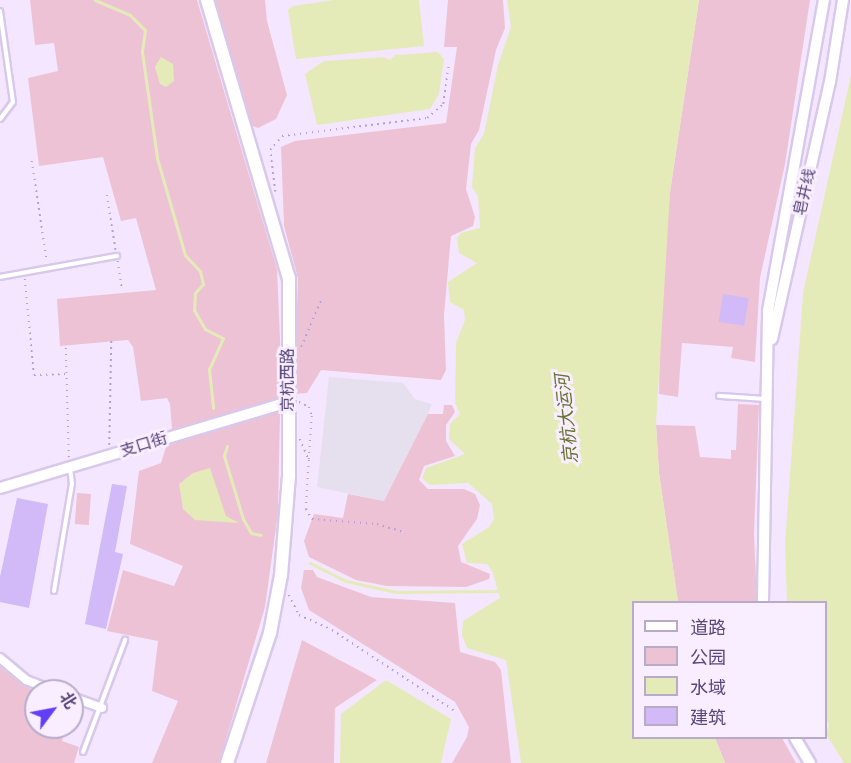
<!DOCTYPE html>
<meta charset="utf-8">
<style>
body{margin:0}
#map{position:relative;width:851px;height:763px;overflow:hidden;background:#f4e6fe;font-family:Raleway,"Noto Sans SC",sans-serif}
div>[style]{position:absolute}
.industrial>*{inset:0;background:#e6e0ee}
.green>*{inset:0;background:#eec2d5;transform-origin:0 0}
.water>*{inset:0;background:#e5ebb8}
.stream>*{height:3px;margin:-1.5px;padding:0 1.5px;transform-origin:1.5px;border-radius:1.5px;background:#e5ebb8}
.building>*{inset:0;background:#d1baf7;transform-origin:0 0}
.path>*{height:1.5px;margin-top:-0.75px;transform-origin:0;background:repeating-linear-gradient(90deg,#b49ddd 0 1.5px,transparent 0 6px)}
.roads{filter:drop-shadow(2px 0 #d8c8ec) drop-shadow(-2px 0 #d8c8ec) drop-shadow(0 2px #d8c8ec) drop-shadow(0 -2px #d8c8ec)}
.service>*{height:4px;margin:-2px;padding:0 2px;transform-origin:2px;border-radius:2px;background:#fff}
.minor>*{height:8px;margin:-4px;padding:0 4px;transform-origin:4px;border-radius:4px;background:#fff}
.tertiary>*{height:10px;margin:-5px;padding:0 5px;transform-origin:5px;border-radius:5px;background:#fff}
.secondary>*{height:12px;margin:-6px;padding:0 6px;transform-origin:6px;border-radius:6px;background:#fff}
span{translate:-50% -50%;white-space:nowrap;text-align:center;line-height:1.15;-webkit-text-stroke:6px #f8eeff;paint-order:stroke}
.street-label{font-size:16px;color:#58477b}
.water-label{font-size:18px;color:#6a7233;font-style:italic}
.legend{position:absolute;left:632px;top:601px;width:195px;height:138px;box-sizing:border-box;background:#f8eeff;border:2px solid #b8abca;margin:0;padding:8px 10px;list-style:none;font-size:18px;color:#58477b}
.legend li{display:flex;align-items:center;gap:12px;height:30px}
.legend b{width:30px;border:2px solid #b8abca}
.north{position:absolute;left:24px;top:679px;width:60px;height:60px;box-sizing:border-box;background:#f8eeff;border:2px solid #b8abca;border-radius:50%;rotate:58deg;font-size:16px;font-weight:700;line-height:24px;text-align:center;color:#58477b}
.north::after{content:'';display:block;margin:auto;width:21px;height:27px;background:#623ff5;clip-path:polygon(50% 0,100% 100%,50% 72%,0 100%)}
</style>
<div id="map">
<div class="industrial">
<i style="clip-path:polygon(329px 377px,403px 383px,415px 399px,432px 404px,414px 448px,384px 501px,317px 487px)"></i>
</div>
<div class="green">
<i style="clip-path:polygon(30px 0,197px 0,277px 269px,281px 363px,278px 513px,265px 607px,219px 763px,152px 763px,178px 701px,152px 691px,158px 641px,107px 631px,123px 570px,174px 586px,183px 566px,130px 544px,139px 471px,161px 463px,172px 428px,170px 404px,167px 398px,141px 401px,133px 347px,128px 340px,60px 346px,57px 299px,156px 290px,136px 218px,121px 221px,103px 157px,39px 166px,28px 78px,58px 71px,54px 43px,35px 45px)"></i>
<i style="clip-path:polygon(213px 0,265px 0,267px 21px,287px 95px,276px 119px,258px 128px,248px 124px)"></i>
<i style="clip-path:polygon(448px 0,503px 0,505px 28px,496px 50px,479px 130px,471px 144px,466px 189px,475px 217px,473px 226px,451px 236px,444px 315px,446px 370px,441px 380px,321px 370px,307px 393px,294px 394px,298px 278px,284px 226px,281px 147px,295px 141px,446px 123px,457px 47px,444px 47px)"></i>
<i style="clip-path:polygon(699px 0,810px 0,785px 164px,760px 278px,755px 362px,731px 358px,733px 347px,682px 343px,678px 397px,659px 394px,661px 296px,670px 192px)"></i>
<i style="clip-path:polygon(738px 404px,759px 405px,754px 534px,757px 602px,678px 602px,659px 473px,656px 425px,695px 426px,700px 457px,731px 459px,731px 450px,736px 450px)"></i>
<i style="clip-path:polygon(444px 405px,452px 405px,455px 412px,446px 425px,446px 441px,455px 456px,424px 466px,419px 480px,428px 489px,464px 489px,475px 494px,480px 505px,477px 519px,458px 546px,461px 562px,490px 574px,489px 579px,466px 587px,387px 586px,356px 580px,309px 557px,304px 541px,314px 514px,343px 518px,348px 494px,384px 501px,428px 414px,443px 414px)"></i>
<i style="left:77px;top:493px;width:14px;height:31px;rotate:4deg"></i>
<i style="clip-path:polygon(304px 570px,313px 570px,317px 577px,371px 597px,455px 603px,460px 652px,495px 662px,501px 670px,511px 763px,452px 763px,467px 737px,469px 727px,455px 702px,309px 610px,301px 588px)"></i>
<i style="clip-path:polygon(302px 640px,377px 680px,335px 708px,334px 763px,266px 763px)"></i>
<i style="clip-path:polygon(0 667px,36px 693px,36px 727px,66px 727px,62px 741px,79px 747px,74px 763px,0 763px)"></i>
<i style="clip-path:polygon(715px 738px,782px 738px,796px 763px,725px 763px)"></i>
</div>
<div class="water">
<i style="clip-path:polygon(334px 0,419px 0,424px 46px,296px 59px,288px 10px,293px 6px)"></i>
<i style="clip-path:polygon(507px 0,699px 0,670px 192px,656px 425px,659px 473px,678px 602px,634px 602px,634px 738px,715px 738px,725px 763px,521px 763px,506px 660px,467px 648px,462px 635px,463px 621px,500px 598px,492px 571px,487px 564px,467px 563px,462px 544px,489px 527px,494px 519px,492px 504px,468px 483px,430px 485px,422px 478px,426px 468px,465px 454px,449px 439px,450px 424px,460px 414px,455px 403px,456px 343px,465px 320px,464px 310px,450px 302px,448px 282px,477px 263px,459px 253px,457px 238px,461px 233px,480px 228px,478px 196px,472px 187px,475px 148px,484px 134px,498px 65px,511px 27px)"></i>
<i style="clip-path:polygon(438px 52px,444px 59px,439px 94px,430px 109px,317px 125px,305px 74px,324px 61px,384px 57px,390px 60px,395px 55px)"></i>
<i style="clip-path:polygon(161px 57px,173px 64px,174px 81px,166px 87px,160px 84px,155px 67px)"></i>
<i style="clip-path:polygon(851px 75px,851px 763px,844px 763px,826px 734px,829px 725px,826px 719px,826px 602px,787px 602px,785px 544px,803px 293px)"></i>
<i style="clip-path:polygon(210px 468px,226px 516px,239px 523px,195px 520px,183px 509px,179px 484px,193px 473px)"></i>
<i style="clip-path:polygon(386px 680px,451px 719px,441px 763px,340px 763px,341px 714px)"></i>
</div>
<div class="stream">
<i style="left:95px;top:0;width:38px;rotate:23deg"></i>
<i style="left:130px;top:15px;width:21px;rotate:45deg"></i>
<i style="left:145px;top:30px;width:22px;rotate:98deg"></i>
<i style="left:142px;top:52px;width:107px;rotate:81.9deg"></i>
<i style="left:157px;top:158px;width:101px;rotate:73.9deg"></i>
<i style="left:185px;top:255px;width:22px;rotate:47deg"></i>
<i style="left:200px;top:271px;width:13px;rotate:77deg"></i>
<i style="left:203px;top:284px;width:12px;rotate:132deg"></i>
<i style="left:195px;top:293px;width:17px;rotate:93deg"></i>
<i style="left:194px;top:310px;width:22px;rotate:60deg"></i>
<i style="left:205px;top:329px;width:20px;rotate:27deg"></i>
<i style="left:223px;top:338px;width:34px;rotate:114deg"></i>
<i style="left:209px;top:369px;width:39px;rotate:84deg"></i>
<i style="left:227px;top:446px;width:10px;rotate:107deg"></i>
<i style="left:224px;top:456px;width:66px;rotate:73.2deg"></i>
<i style="left:243px;top:519px;width:16px;rotate:60deg"></i>
<i style="left:251px;top:533px;width:10px;rotate:11deg"></i>
<i style="left:310px;top:563px;width:40px;rotate:26.6deg"></i>
<i style="left:346px;top:581px;width:51px;rotate:12.4deg"></i>
<i style="left:396px;top:592px;width:105px;rotate:-0.5deg"></i>
</div>
<div class="building">
<i style="left:723px;top:294px;width:26px;height:28px;rotate:9deg"></i>
<i style="clip-path:polygon(112px 484px,127px 486px,115px 552px,123px 554px,106px 629px,85px 624px)"></i>
<i style="clip-path:polygon(17px 498px,48px 504px,29px 608px,0 602px,0 577px)"></i>
</div>
<div class="path">
<i style="left:32px;top:161px;width:101px;rotate:81.5deg"></i>
<i style="left:275px;top:192px;width:42px;rotate:-96.8deg"></i>
<i style="left:270px;top:150px;width:18px;rotate:-49deg"></i>
<i style="left:282px;top:136px;width:146px;rotate:-7.1deg"></i>
<i style="left:427px;top:118px;width:21px;rotate:-41deg"></i>
<i style="left:443px;top:104px;width:42px;rotate:-81.9deg"></i>
<i style="left:107px;top:195px;width:57px;rotate:80.9deg"></i>
<i style="left:118px;top:261px;width:27px;rotate:82deg"></i>
<i style="left:25px;top:279px;width:96px;rotate:84.6deg"></i>
<i style="left:34px;top:375px;width:31px;rotate:-2deg"></i>
<i style="left:301px;top:347px;width:51px;rotate:-66.9deg"></i>
<i style="left:66px;top:348px;width:110px;rotate:88.4deg"></i>
<i style="left:299px;top:402px;width:11px;rotate:27deg"></i>
<i style="left:309px;top:407px;width:9px;rotate:72deg"></i>
<i style="left:312px;top:416px;width:44px;rotate:93.9deg"></i>
<i style="left:300px;top:439px;width:23px;rotate:67deg"></i>
<i style="left:309px;top:460px;width:49px;rotate:93.5deg"></i>
<i style="left:306px;top:509px;width:12px;rotate:59deg"></i>
<i style="left:312px;top:519px;width:65px;rotate:4.4deg"></i>
<i style="left:377px;top:524px;width:30px;rotate:17deg"></i>
<i style="left:109px;top:445px;width:104px;rotate:-88.9deg"></i>
<i style="left:289px;top:595px;width:22px;rotate:63deg"></i>
<i style="left:299px;top:615px;width:36px;rotate:24deg"></i>
<i style="left:332px;top:630px;width:147px;rotate:33.4deg"></i>
</div>
<div class="roads">
<div class="service">
<i style="left:0;top:11px;width:92px;rotate:81.9deg"></i>
<i style="left:13px;top:102px;width:21px;rotate:127deg"></i>
<i style="left:0;top:277px;width:119px;rotate:-10.2deg"></i>
<i style="left:719px;top:396px;width:45px;rotate:3.8deg"></i>
<i style="left:54px;top:591px;width:109px;rotate:-80.5deg"></i>
<i style="left:72px;top:484px;width:16px;rotate:-97deg"></i>
<i style="left:83px;top:752px;width:120px;rotate:-69.4deg"></i>
</div>
<div class="minor">
<i style="left:0;top:658px;width:34px;rotate:40deg"></i>
<i style="left:26px;top:680px;width:31px;rotate:21deg"></i>
<i style="left:72px;top:697px;width:32px;rotate:20deg"></i>
</div>
<div class="tertiary">
<i style="left:772px;top:339px;width:263px;rotate:-77.3deg"></i>
<i style="left:830px;top:82px;width:83px;rotate:-81deg"></i>
<i style="left:0;top:488px;width:301px;rotate:-16.6deg"></i>
<i style="left:763px;top:602px;width:291px;rotate:-89deg"></i>
<i style="left:768px;top:311px;width:316px;rotate:-79.8deg"></i>
<i style="left:795px;top:738px;width:29px;rotate:59deg"></i>
</div>
<div class="secondary">
<i style="left:207px;top:0;width:290px;rotate:73.6deg"></i>
<i style="left:289px;top:278px;width:198px;rotate:90deg"></i>
<i style="left:289px;top:476px;width:99px;rotate:94.6deg"></i>
<i style="left:281px;top:575px;width:59px;rotate:100.7deg"></i>
<i style="left:270px;top:633px;width:137px;rotate:108.3deg"></i>
</div>
</div>
<div class="street-label">
<span style="left:805px;top:192px;rotate:-77deg">皂井线</span>
<span style="left:288px;top:380px;rotate:-90deg">京杭西路</span>
<span style="left:144px;top:445px;rotate:-17deg">支口街</span>
</div>
<div class="water-label">
<span style="left:567px;top:419px;rotate:-96deg">京杭大运河</span>
</div>
<ul class="legend">
<li><b style="height:8px;background:#fff"></b>道路</li>
<li><b style="height:16px;background:#eec2d5"></b>公园</li>
<li><b style="height:16px;background:#e5ebb8"></b>水域</li>
<li><b style="height:16px;background:#d1baf7"></b>建筑</li>
</ul>
<div class="north">北</div>
</div>
